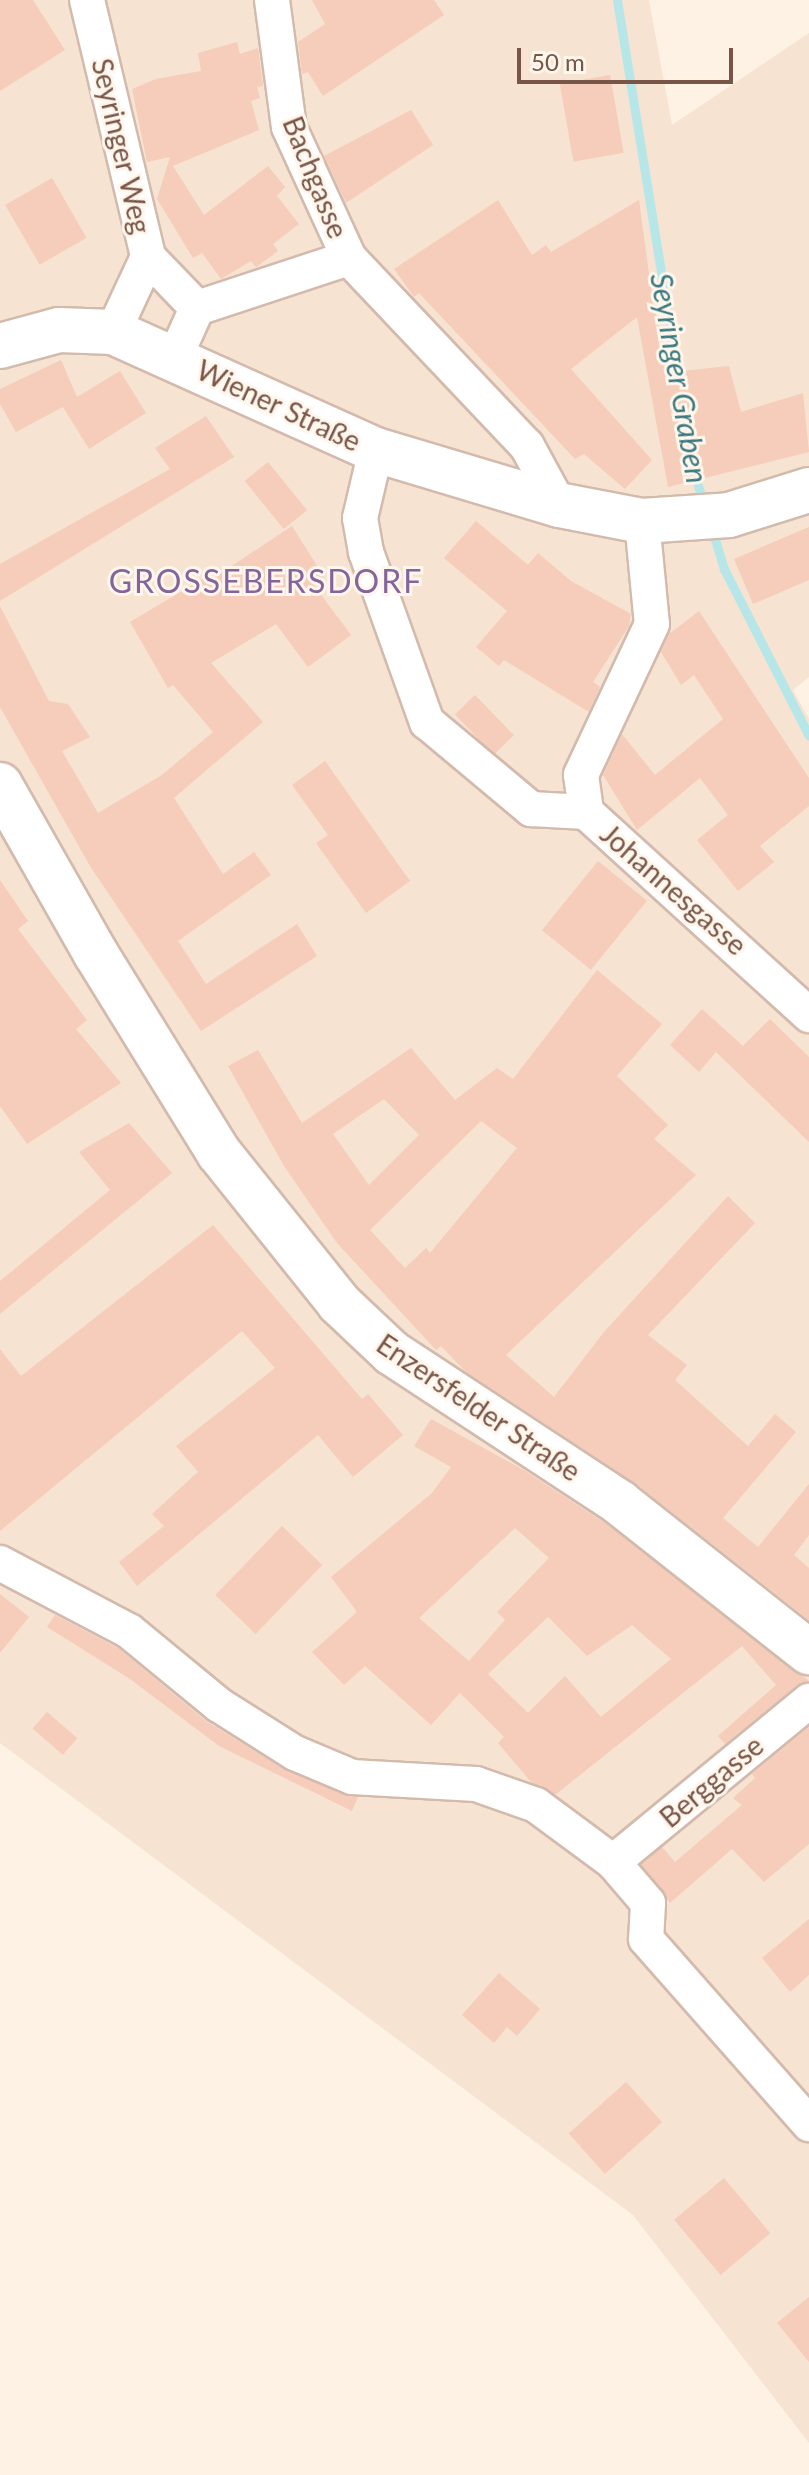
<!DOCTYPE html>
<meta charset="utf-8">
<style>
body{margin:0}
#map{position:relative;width:809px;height:2475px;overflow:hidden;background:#fef2e5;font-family:Lato,sans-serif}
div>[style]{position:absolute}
.residential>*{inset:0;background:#f6e3d2}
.stream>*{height:9px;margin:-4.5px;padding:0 4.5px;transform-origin:4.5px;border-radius:4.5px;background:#b7e6e9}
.building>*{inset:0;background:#f5cdba;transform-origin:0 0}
.roads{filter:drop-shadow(2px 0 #d3baac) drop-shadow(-2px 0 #d3baac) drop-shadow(0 2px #d3baac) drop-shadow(0 -2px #d3baac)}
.street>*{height:34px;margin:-17px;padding:0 17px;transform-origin:17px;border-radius:17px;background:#fff}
.secondary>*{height:44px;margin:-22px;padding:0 22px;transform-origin:22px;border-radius:22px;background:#fff}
span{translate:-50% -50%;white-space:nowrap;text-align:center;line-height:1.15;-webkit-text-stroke:6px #fff6ec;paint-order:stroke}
.street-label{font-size:28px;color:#795548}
.water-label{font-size:30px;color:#3a797f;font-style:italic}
.quarter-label{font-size:32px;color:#85639d;letter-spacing:2px}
.scale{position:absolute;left:517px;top:48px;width:216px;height:36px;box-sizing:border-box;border:4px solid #795548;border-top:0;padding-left:10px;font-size:24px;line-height:28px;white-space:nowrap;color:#795548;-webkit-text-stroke:6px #fff6ec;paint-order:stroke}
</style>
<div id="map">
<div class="residential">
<i style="clip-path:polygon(0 0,649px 0,672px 125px,809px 33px,809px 677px,793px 690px,809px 719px,809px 2443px,633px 2215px,0 1743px)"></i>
</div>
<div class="stream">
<i style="left:617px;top:0;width:388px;rotate:80.8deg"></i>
<i style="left:693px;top:469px;width:37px;rotate:73deg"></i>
<i style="left:711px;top:526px;width:45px;rotate:73.2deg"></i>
<i style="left:724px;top:569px;width:187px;rotate:63deg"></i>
</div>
<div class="building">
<i style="clip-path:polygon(0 0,33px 0,65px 50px,0 91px)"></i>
<i style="clip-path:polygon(312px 0,434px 0,444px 15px,323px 96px,308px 72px,302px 74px,298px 42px,325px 24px)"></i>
<i style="clip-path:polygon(237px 42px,240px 54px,258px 48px,263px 86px,257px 87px,260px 98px,251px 101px,259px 130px,173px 166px,204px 215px,268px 166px,285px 187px,277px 196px,299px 224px,273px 244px,278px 251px,256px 267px,251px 261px,221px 279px,202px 253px,193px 258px,157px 199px,170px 157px,147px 162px,132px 89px,156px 79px,201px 71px,198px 53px)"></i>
<i style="left:610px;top:75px;width:79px;height:51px;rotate:80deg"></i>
<i style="clip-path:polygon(411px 110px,433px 145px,346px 203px,324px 156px)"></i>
<i style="left:52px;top:178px;width:69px;height:54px;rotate:60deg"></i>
<i style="clip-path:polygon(498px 200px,532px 255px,546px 245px,551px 252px,639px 200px,653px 304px,672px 372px,729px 366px,741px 412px,803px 393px,809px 452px,668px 487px,637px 317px,571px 369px,652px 460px,625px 489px,584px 454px,575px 459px,419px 293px,414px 297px,394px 269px)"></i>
<i style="clip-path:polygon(61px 360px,77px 397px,120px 371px,146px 413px,89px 449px,63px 407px,16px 432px,0 404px,0 389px)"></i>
<i style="clip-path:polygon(206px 416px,234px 457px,0 601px,0 564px,170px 469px,155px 448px)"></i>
<i style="left:268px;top:462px;width:62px;height:30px;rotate:51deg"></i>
<i style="clip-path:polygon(476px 521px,528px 565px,538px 553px,571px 581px,631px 614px,629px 626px,593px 682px,600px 687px,589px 712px,504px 660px,499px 666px,476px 647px,507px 611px,444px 558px)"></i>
<i style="clip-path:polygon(292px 526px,324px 577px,313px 584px,351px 635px,308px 667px,276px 624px,211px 663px,263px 722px,174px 798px,223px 874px,254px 852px,271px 875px,178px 941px,206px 984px,297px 924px,317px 956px,201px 1031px,90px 866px,0 707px,0 606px,49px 701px,68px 704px,90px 737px,62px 751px,98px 813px,162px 775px,213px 732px,173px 685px,168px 688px,130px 622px,204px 578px,206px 583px)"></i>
<i style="clip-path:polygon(809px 527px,809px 580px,753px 604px,734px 559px)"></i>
<i style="clip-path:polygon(699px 611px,809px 778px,809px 806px,760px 846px,774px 862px,738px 891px,697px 840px,728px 815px,700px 778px,637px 830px,603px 775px,622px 734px,655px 775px,723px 719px,694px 675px,681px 685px,661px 652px,669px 634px)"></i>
<i style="left:475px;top:695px;width:56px;height:28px;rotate:46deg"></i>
<i style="clip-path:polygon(325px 761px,410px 881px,366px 913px,316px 843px,328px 835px,292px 785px)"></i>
<i style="left:598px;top:861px;width:63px;height:89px;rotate:39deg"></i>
<i style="clip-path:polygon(0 880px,28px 921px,18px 929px,87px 1020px,76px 1029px,121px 1083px,27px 1144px,0 1106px)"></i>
<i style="clip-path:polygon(evenodd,597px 970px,662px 1024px,617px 1076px,668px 1125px,654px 1139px,696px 1175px,506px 1355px,554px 1397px,604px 1332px,728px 1196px,755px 1223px,648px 1335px,687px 1365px,675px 1380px,748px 1446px,775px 1414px,796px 1432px,723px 1518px,758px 1547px,809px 1484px,809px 1535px,794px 1555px,809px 1568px,809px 1620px,635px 1483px,466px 1372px,441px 1346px,436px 1350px,337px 1243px,284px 1166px,228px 1066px,258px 1050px,302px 1123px,411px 1048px,455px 1100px,497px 1068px,513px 1079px,597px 970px,384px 1099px,419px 1135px,369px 1185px,333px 1134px,384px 1099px,597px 970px,481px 1121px,517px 1148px,430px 1253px,426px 1248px,405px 1268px,370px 1230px,481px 1121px)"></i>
<i style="clip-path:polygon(702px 1009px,743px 1046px,770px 1019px,809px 1057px,809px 1142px,716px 1052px,699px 1072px,670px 1045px)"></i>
<i style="clip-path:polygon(129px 1123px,172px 1173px,0 1314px,0 1281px,110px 1190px,79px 1152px)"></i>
<i style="clip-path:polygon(213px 1225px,362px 1399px,368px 1394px,403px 1435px,353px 1477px,318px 1435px,137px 1586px,119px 1562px,164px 1526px,152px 1514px,198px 1472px,176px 1446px,275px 1368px,242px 1331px,0 1531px,0 1349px,21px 1376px)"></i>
<i style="clip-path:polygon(evenodd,431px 1419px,522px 1469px,605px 1523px,809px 1681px,796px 1686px,725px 1744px,718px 1736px,776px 1685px,742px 1646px,555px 1795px,531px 1782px,498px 1743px,504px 1737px,460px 1693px,431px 1725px,365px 1666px,344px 1685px,312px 1652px,357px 1612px,331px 1577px,432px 1493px,451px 1467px,414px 1446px,431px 1419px,515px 1528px,549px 1558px,497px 1612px,505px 1620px,469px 1661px,419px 1618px,515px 1528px,431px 1419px,548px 1617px,587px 1656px,632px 1625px,671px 1659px,601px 1717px,565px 1676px,528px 1713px,488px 1674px,548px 1617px)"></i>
<i style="left:282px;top:1526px;width:56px;height:96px;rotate:44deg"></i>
<i style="clip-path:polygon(0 1594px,29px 1617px,0 1653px)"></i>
<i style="clip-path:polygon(55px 1615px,118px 1648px,206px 1721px,285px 1770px,358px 1797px,352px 1811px,219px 1746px,130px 1679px,47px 1627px)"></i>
<i style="left:47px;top:1712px;width:40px;height:22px;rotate:41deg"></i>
<i style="clip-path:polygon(809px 1727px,809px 1844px,764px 1882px,732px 1849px,670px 1903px,641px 1865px,662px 1847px,675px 1862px,742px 1805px,733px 1798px,755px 1778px,752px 1774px)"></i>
<i style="clip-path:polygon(809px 1919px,809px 1975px,790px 1992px,762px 1958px)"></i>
<i style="clip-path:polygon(499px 1973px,540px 2009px,517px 2036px,507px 2027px,494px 2043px,462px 2015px)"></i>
<i style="left:626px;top:2082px;width:54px;height:77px;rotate:48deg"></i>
<i style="left:724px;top:2178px;width:72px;height:65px;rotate:50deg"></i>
<i style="clip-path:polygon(809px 2297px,809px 2362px,777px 2323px)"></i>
</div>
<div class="roads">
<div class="street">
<i style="left:87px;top:0;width:264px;rotate:76.6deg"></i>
<i style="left:148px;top:257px;width:83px;rotate:115deg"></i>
<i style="left:272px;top:0;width:128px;rotate:82.4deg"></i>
<i style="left:289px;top:127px;width:144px;rotate:65.4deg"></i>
<i style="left:349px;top:258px;width:259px;rotate:46.6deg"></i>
<i style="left:527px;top:446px;width:67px;rotate:61.5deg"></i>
<i style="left:148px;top:257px;width:71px;rotate:46.1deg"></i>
<i style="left:175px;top:357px;width:54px;rotate:-65.8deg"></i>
<i style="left:197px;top:308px;width:160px;rotate:-18.2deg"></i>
<i style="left:376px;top:450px;width:70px;rotate:103.2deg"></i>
<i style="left:360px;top:518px;width:35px;rotate:80deg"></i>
<i style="left:366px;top:552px;width:181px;rotate:70.3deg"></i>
<i style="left:427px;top:722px;width:136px;rotate:39.9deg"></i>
<i style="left:531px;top:809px;width:55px;rotate:3.1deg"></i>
<i style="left:642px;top:521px;width:103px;rotate:84.5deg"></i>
<i style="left:652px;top:624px;width:167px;rotate:115.2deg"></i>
<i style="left:581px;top:775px;width:37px;rotate:82deg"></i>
<i style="left:586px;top:812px;width:302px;rotate:42.3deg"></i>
<i style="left:0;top:1563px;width:146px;rotate:27.8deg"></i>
<i style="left:129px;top:1631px;width:117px;rotate:39.4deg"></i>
<i style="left:219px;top:1705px;width:90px;rotate:32.3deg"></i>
<i style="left:295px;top:1753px;width:62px;rotate:22.8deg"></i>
<i style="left:352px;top:1777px;width:124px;rotate:3.2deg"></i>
<i style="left:476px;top:1784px;width:64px;rotate:19.3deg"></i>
<i style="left:536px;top:1805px;width:96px;rotate:36.5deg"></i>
<i style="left:613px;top:1862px;width:54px;rotate:49.5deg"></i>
<i style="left:648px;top:1903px;width:36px;rotate:93deg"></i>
<i style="left:646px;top:1939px;width:247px;rotate:48.6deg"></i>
<i style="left:613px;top:1862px;width:254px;rotate:-39.4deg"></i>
</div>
<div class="secondary">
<i style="left:0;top:346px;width:61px;rotate:-15.2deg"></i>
<i style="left:59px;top:330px;width:54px;rotate:2.1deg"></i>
<i style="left:113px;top:332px;width:288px;rotate:24.2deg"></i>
<i style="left:376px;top:450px;width:191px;rotate:16.7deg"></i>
<i style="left:559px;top:505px;width:85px;rotate:10.9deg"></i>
<i style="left:642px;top:521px;width:87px;rotate:-3.9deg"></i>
<i style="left:729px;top:515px;width:84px;rotate:-17.4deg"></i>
<i style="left:0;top:785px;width:194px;rotate:60.4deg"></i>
<i style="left:96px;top:954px;width:234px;rotate:58.3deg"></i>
<i style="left:219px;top:1153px;width:192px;rotate:51.3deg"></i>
<i style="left:339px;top:1303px;width:73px;rotate:43.3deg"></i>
<i style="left:392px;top:1353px;width:273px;rotate:33.3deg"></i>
<i style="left:620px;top:1503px;width:241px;rotate:38.3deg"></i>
</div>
</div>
<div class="street-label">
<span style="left:122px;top:146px;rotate:77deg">Seyringer Weg</span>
<span style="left:316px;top:177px;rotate:68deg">Bachgasse</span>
<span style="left:279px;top:405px;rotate:25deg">Wiener Straße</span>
<span style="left:674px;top:889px;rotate:41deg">Johannesgasse</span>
<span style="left:479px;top:1407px;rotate:34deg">Enzersfelder Straße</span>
<span style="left:711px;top:1781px;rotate:-40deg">Berggasse</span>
</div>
<div class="water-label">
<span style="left:680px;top:378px;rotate:80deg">Seyringer Graben</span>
</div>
<div class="quarter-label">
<span style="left:266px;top:581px">GROSSEBERSDORF</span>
</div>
<div class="scale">50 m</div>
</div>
